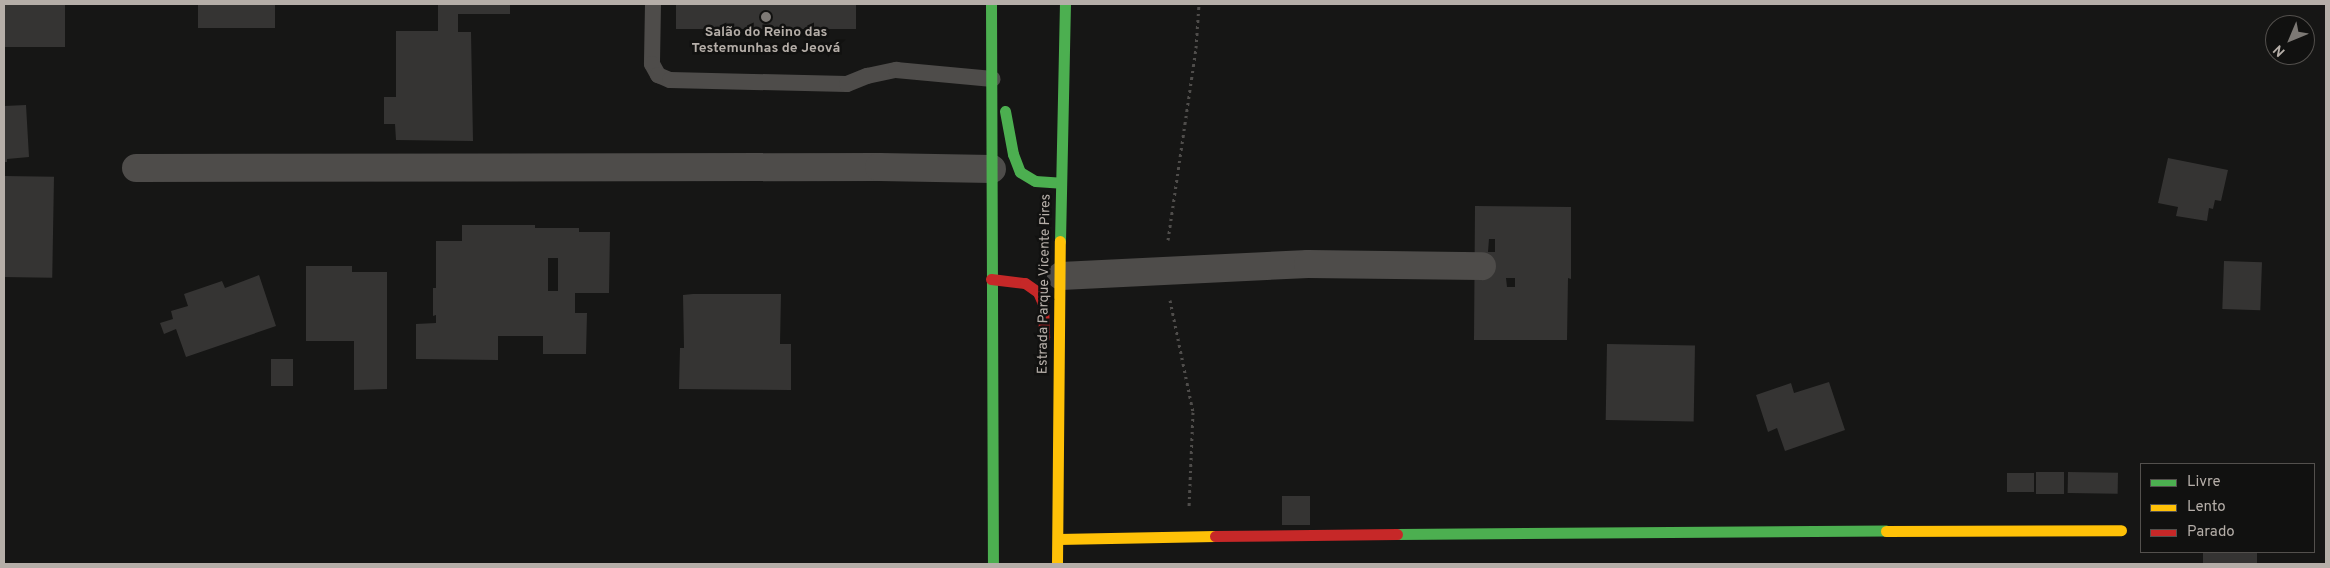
<!DOCTYPE html>
<meta charset="utf-8">
<style>
body{margin:0}
#map{position:relative;width:2330px;height:568px;overflow:hidden;background:#161615;font-family:Overpass,sans-serif}
div>[style]{position:absolute}
.building>*{inset:0;background:#353433;transform-origin:0 0}
.path>*{height:3px;margin-top:-1.5px;transform-origin:0;background:repeating-linear-gradient(90deg,#4f4d4b 0 2.5px,transparent 0 6.5px)}
.lane>*{height:16px;margin:-8px;padding:0 8px;transform-origin:8px;border-radius:8px;background:#4e4c4a}
.street>*{height:28px;margin:-14px;padding:0 14px;transform-origin:14px;border-radius:14px;background:#4e4c4a}
.fast>*{height:11px;margin:-5.5px;padding:0 5.5px;transform-origin:5.5px;border-radius:5.5px;background:#4caf50}
.slow>*{height:11px;margin:-5.5px;padding:0 5.5px;transform-origin:5.5px;border-radius:5.5px;background:#ffc107}
.jam>*{height:11px;margin:-5.5px;padding:0 5.5px;transform-origin:5.5px;border-radius:5.5px;background:#c62828}
.dots>*{width:14px;height:14px;translate:-50% -50%;box-sizing:border-box;border:2px solid #111110;border-radius:50%}
span{translate:-50% -50%;white-space:nowrap;text-align:center;line-height:1.15;-webkit-text-stroke:5px #111110;paint-order:stroke}
.poi-label{font-size:14px;color:#b5aea8;font-weight:700}
.street-label{font-size:14px;color:#b5aea8}
.frame{position:absolute;inset:0;border:5px solid #b5aea8;pointer-events:none}
.legend{position:absolute;left:2140px;top:463px;width:175px;height:90px;box-sizing:border-box;background:#111110;border:1px solid #53504d;margin:0;padding:6px 9px;list-style:none;font-size:15px;color:#b5aea8}
.legend li{display:flex;align-items:center;gap:10px;height:25px}
.legend b{width:25px;border:1px solid #53504d}
.north{position:absolute;left:2265px;top:15px;width:50px;height:50px;box-sizing:border-box;background:#111110;border:1px solid #53504d;border-radius:50%;rotate:225deg;font-size:14px;font-weight:700;line-height:20px;text-align:center;color:#b5aea8}
.north::after{content:'';display:block;margin:auto;width:18px;height:22px;background:#7d7975;clip-path:polygon(50% 0,100% 100%,50% 72%,0 100%)}
</style>
<div id="map">
<div class="building">
<i style="left:4px;top:4px;width:61px;height:43px"></i>
<i style="left:198px;top:4px;width:77px;height:24px"></i>
<i style="clip-path:polygon(438px 4px,510px 4px,510px 14px,458px 14px,458px 32px,471px 32px,473px 141px,396px 140px,395px 124px,384px 124px,384px 97px,396px 97px,396px 31px,438px 31px)"></i>
<i style="left:676px;top:4px;width:180px;height:25px"></i>
<i style="clip-path:polygon(26px 105px,29px 157px,7px 159px,7px 162px,4px 162px,4px 106px)"></i>
<i style="clip-path:polygon(2168px 158px,2228px 170px,2221px 201px,2215px 200px,2213px 209px,2209px 208px,2207px 221px,2176px 216px,2178px 207px,2158px 203px)"></i>
<i style="left:4px;top:176px;width:50px;height:101px;rotate:1deg"></i>
<i style="clip-path:polygon(evenodd,1475px 206px,1571px 207px,1571px 279px,1568px 278px,1567px 340px,1474px 340px,1475px 206px,1489px 239px,1495px 239px,1495px 252px,1488px 252px,1489px 239px,1475px 206px,1506px 278px,1515px 278px,1515px 287px,1507px 287px,1506px 278px)"></i>
<i style="clip-path:polygon(evenodd,462px 225px,535px 225px,535px 228px,579px 228px,579px 232px,610px 232px,609px 293px,575px 293px,575px 313px,587px 313px,586px 354px,543px 354px,543px 336px,498px 336px,498px 360px,416px 359px,416px 324px,436px 323px,436px 315px,433px 316px,433px 288px,436px 288px,436px 241px,462px 241px,462px 225px,548px 258px,558px 258px,558px 291px,548px 291px,548px 258px)"></i>
<i style="left:2224px;top:261px;width:38px;height:48px;rotate:2deg"></i>
<i style="clip-path:polygon(306px 266px,352px 266px,352px 272px,387px 272px,387px 389px,354px 390px,354px 341px,306px 341px)"></i>
<i style="clip-path:polygon(259px 275px,276px 326px,186px 357px,176px 329px,164px 334px,160px 323px,173px 319px,171px 311px,188px 306px,184px 294px,222px 281px,225px 288px)"></i>
<i style="clip-path:polygon(693px 294px,781px 294px,780px 344px,791px 344px,791px 390px,679px 389px,680px 348px,684px 348px,683px 295px)"></i>
<i style="left:1607px;top:344px;width:88px;height:76px;rotate:1deg"></i>
<i style="left:271px;top:359px;width:22px;height:27px"></i>
<i style="clip-path:polygon(1829px 382px,1845px 430px,1785px 451px,1777px 428px,1768px 432px,1756px 395px,1791px 383px,1794px 393px)"></i>
<i style="left:2036px;top:472px;width:28px;height:22px"></i>
<i style="left:2068px;top:472px;width:50px;height:21px;rotate:1deg"></i>
<i style="left:2007px;top:473px;width:27px;height:19px"></i>
<i style="left:1282px;top:496px;width:28px;height:29px"></i>
<i style="left:2203px;top:552px;width:54px;height:12px"></i>
</div>
<div class="path">
<i style="left:1168px;top:240px;width:194px;rotate:-81.7deg"></i>
<i style="left:1196px;top:48px;width:44px;rotate:-86.1deg"></i>
<i style="left:1170px;top:300px;width:114px;rotate:78.4deg"></i>
<i style="left:1193px;top:412px;width:95px;rotate:92.4deg"></i>
</div>
<div class="lane">
<i style="left:653px;top:4px;width:60px;rotate:91deg"></i>
<i style="left:652px;top:64px;width:13px;rotate:61deg"></i>
<i style="left:658px;top:75px;width:13px;rotate:23deg"></i>
<i style="left:670px;top:80px;width:177px;rotate:1.3deg"></i>
<i style="left:847px;top:84px;width:22px;rotate:-22deg"></i>
<i style="left:867px;top:76px;width:30px;rotate:-12deg"></i>
<i style="left:896px;top:70px;width:97px;rotate:5.3deg"></i>
</div>
<div class="street">
<i style="left:136px;top:168px;width:743px;rotate:-0.08deg"></i>
<i style="left:879px;top:167px;width:113px;rotate:1deg"></i>
<i style="left:1061px;top:276px;width:247px;rotate:-2.8deg"></i>
<i style="left:1308px;top:264px;width:174px;rotate:0.7deg"></i>
</div>
<div class="fast">
<i style="left:991px;top:4px;width:560px;rotate:89.8deg"></i>
<i style="left:1005px;top:111px;width:44px;rotate:79.5deg"></i>
<i style="left:1013px;top:154px;width:19px;rotate:69deg"></i>
<i style="left:1020px;top:172px;width:17px;rotate:31deg"></i>
<i style="left:1035px;top:181px;width:26px;rotate:4deg"></i>
<i style="left:1060px;top:241px;width:237px;rotate:-88.8deg"></i>
<i style="left:1397px;top:534px;width:489px;rotate:-0.4deg"></i>
</div>
<div class="slow">
<i style="left:1886px;top:531px;width:235px;rotate:-0.2deg"></i>
<i style="left:1058px;top:539px;width:157px;rotate:-1.1deg"></i>
<i style="left:1057px;top:564px;width:323px;rotate:-89.5deg"></i>
</div>
<div class="jam">
<i style="left:991px;top:279px;width:34px;rotate:7deg"></i>
<i style="left:1025px;top:283px;width:16px;rotate:35deg"></i>
<i style="left:1038px;top:292px;width:13px;rotate:67deg"></i>
<i style="left:1043px;top:304px;width:33px;rotate:88deg"></i>
<i style="left:1215px;top:536px;width:182px;rotate:-0.6deg"></i>
</div>
<div class="dots">
<i style="left:766px;top:17px;background:#7d7975"></i>
</div>
<div class="poi-label">
<span style="left:766px;top:41px">Salão do Reino das<br>Testemunhas de Jeová</span>
</div>
<div class="street-label">
<span style="left:1045px;top:284px;rotate:-89deg">Estrada Parque Vicente Pires</span>
</div>
<div class="frame"></div>
<ul class="legend">
<li><b style="height:6px;background:#4caf50"></b>Livre</li>
<li><b style="height:6px;background:#ffc107"></b>Lento</li>
<li><b style="height:6px;background:#c62828"></b>Parado</li>
</ul>
<div class="north">N</div>
</div>
